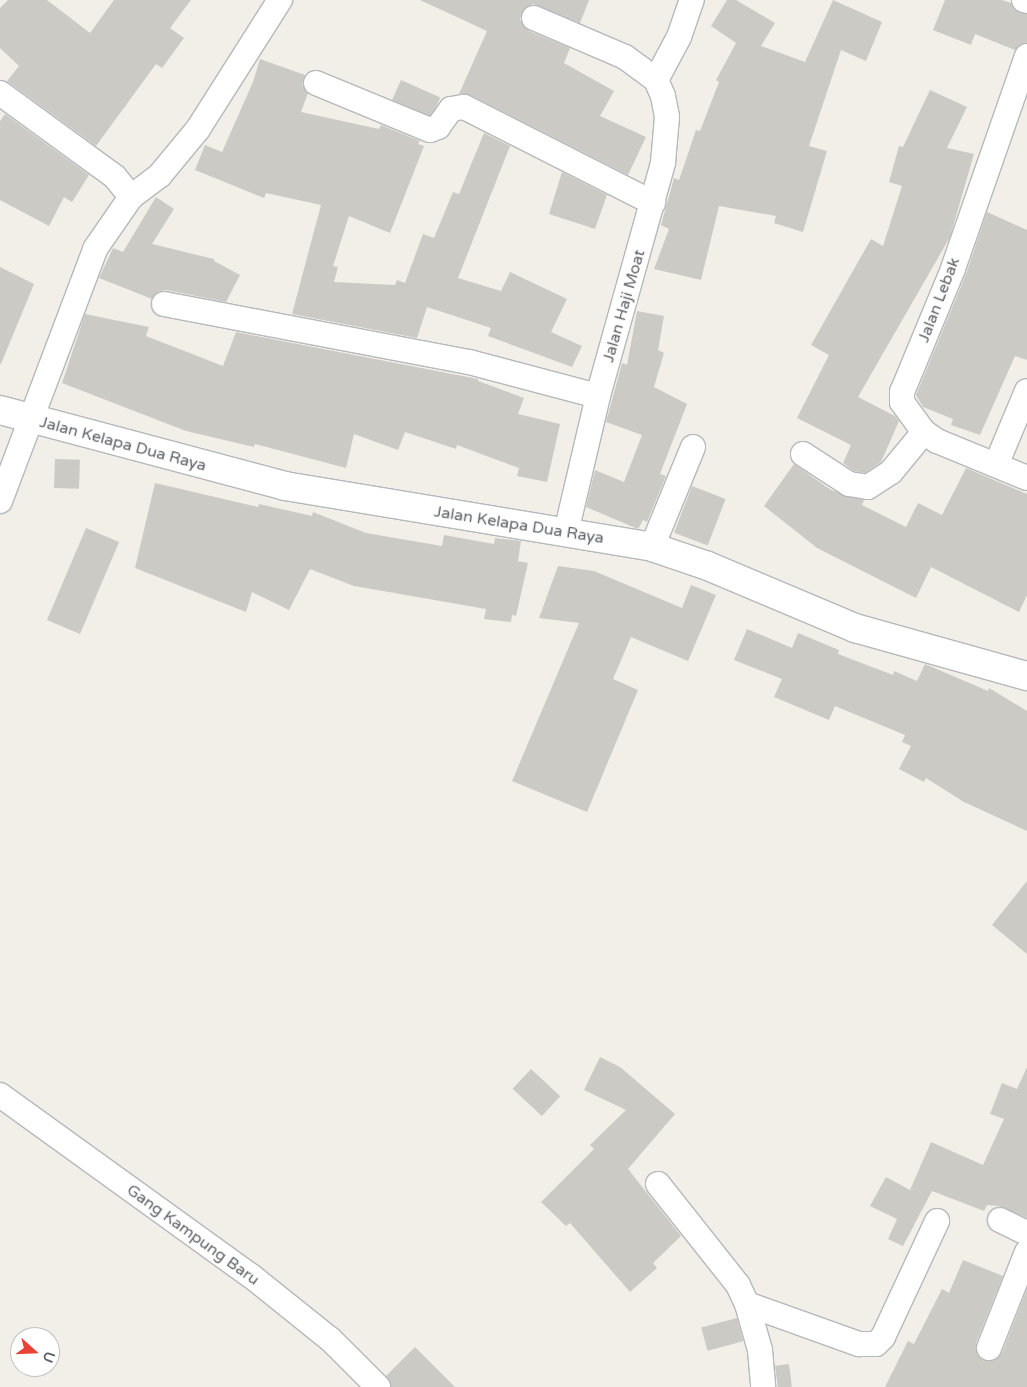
<!DOCTYPE html>
<style>
body{margin:0}
#map{position:relative;width:1027px;height:1387px;overflow:hidden;background:#f1efe8;font-family:"Varela Round",sans-serif}
div>[style]{position:absolute}
.building>*{inset:0;background:#cccac5;transform-origin:0 0}
.roads{filter:drop-shadow(1px 0 #b5b8bc) drop-shadow(-1px 0 #b5b8bc) drop-shadow(0 1px #b5b8bc) drop-shadow(0 -1px #b5b8bc)}
.minor>*{height:24px;margin:-12px;padding:0 12px;transform-origin:12px;border-radius:12px;background:#fff}
.secondary>*{height:28px;margin:-14px;padding:0 14px;transform-origin:14px;border-radius:14px;background:#fff}
span{translate:-50% -50%;white-space:nowrap;text-align:center;line-height:1.15;-webkit-text-stroke:4.5px #fff;paint-order:stroke}
.street-label{font-size:16px;color:#5f6368}
.north{position:absolute;left:10px;top:1327px;width:50px;height:50px;box-sizing:border-box;background:#fff;border:1px solid #bfc1c3;border-radius:50%;rotate:110deg;font-size:14px;font-weight:700;line-height:20px;text-align:center;color:#5f6368}
.north::after{content:'';display:block;margin:auto;width:18px;height:22px;background:#ea4335;clip-path:polygon(50% 0,100% 100%,50% 72%,0 100%)}
</style>
<div id="map">
<div class="building">
<i style="clip-path:polygon(8px 0,47px 0,90px 33px,114px 0,191px 0,170px 28px,184px 38px,162px 68px,156px 64px,96px 146px,7px 81px,19px 66px,0 48px,0 8px)"></i>
<i style="clip-path:polygon(420px 0,589px 0,580px 23px,533px 4px,522px 12px,520px 20px,529px 31px,570px 48px,564px 63px,614px 91px,600px 116px,646px 137px,628px 175px,470px 95px,459px 94px,487px 31px)"></i>
<i style="clip-path:polygon(727px 0,736px 0,775px 23px,761px 46px,805px 62px,833px 0,882px 22px,866px 61px,841px 50px,809px 146px,827px 151px,803px 232px,774px 223px,776px 216px,719px 206px,701px 280px,654px 269px,669px 229px,661px 225px,674px 178px,679px 180px,696px 130px,700px 131px,719px 82px,716px 80px,736px 43px,711px 26px)"></i>
<i style="clip-path:polygon(945px 0,1002px 0,1011px 3px,1014px 9px,1027px 14px,1027px 43px,1015px 50px,975px 34px,971px 45px,933px 30px)"></i>
<i style="clip-path:polygon(260px 59px,305px 75px,302px 85px,308px 93px,301px 112px,379px 129px,381px 125px,420px 141px,418px 144px,424px 146px,390px 233px,349px 216px,333px 266px,338px 267px,334px 282px,395px 285px,397px 280px,405px 283px,423px 234px,434px 238px,453px 192px,459px 194px,484px 133px,510px 146px,458px 278px,501px 291px,510px 272px,567px 299px,551px 332px,582px 346px,572px 367px,488px 336px,491px 328px,427px 307px,417px 338px,292px 314px,321px 205px,266px 193px,264px 198px,195px 170px,205px 145px,222px 152px,253px 82px)"></i>
<i style="left:401px;top:80px;width:43px;height:22px;rotate:24deg"></i>
<i style="clip-path:polygon(930px 90px,967px 107px,947px 148px,974px 154px,950px 237px,858px 397px,895px 416px,899px 421px,881px 462px,865px 473px,854px 471px,843px 463px,851px 445px,797px 418px,829px 355px,811px 345px,871px 239px,883px 246px,902px 186px,889px 182px,899px 146px,903px 147px)"></i>
<i style="clip-path:polygon(5px 114px,89px 175px,72px 202px,64px 197px,49px 226px,0 200px,0 121px)"></i>
<i style="clip-path:polygon(562px 172px,607px 195px,595px 229px,549px 214px)"></i>
<i style="clip-path:polygon(156px 197px,174px 209px,152px 244px,214px 259px,214px 261px,240px 275px,226px 302px,166px 290px,159px 291px,152px 299px,99px 278px,113px 248px,123px 252px)"></i>
<i style="clip-path:polygon(987px 212px,1027px 230px,1027px 360px,1015px 356px,980px 435px,951px 425px,953px 419px,923px 407px,916px 395px,966px 274px)"></i>
<i style="clip-path:polygon(0 267px,34px 284px,1px 364px,0 364px)"></i>
<i style="clip-path:polygon(637px 311px,664px 316px,658px 350px,664px 353px,654px 387px,687px 404px,660px 474px,666px 476px,647px 522px,643px 520px,638px 529px,586px 507px,595px 470px,624px 482px,642px 435px,606px 422px,622px 363px,627px 365px)"></i>
<i style="clip-path:polygon(85px 314px,149px 327px,146px 336px,223px 366px,236px 332px,478px 379px,478px 381px,524px 398px,518px 414px,560px 424px,547px 482px,517px 476px,519px 468px,457px 445px,456px 449px,405px 432px,398px 450px,354px 434px,346px 468px,255px 444px,254px 447px,186px 431px,62px 383px)"></i>
<i style="left:55px;top:459px;width:25px;height:29px;rotate:2deg"></i>
<i style="clip-path:polygon(794px 464px,831px 490px,864px 500px,862px 505px,906px 527px,918px 503px,942px 515px,966px 468px,1027px 494px,1027px 595px,1019px 612px,931px 567px,916px 598px,817px 548px,764px 506px)"></i>
<i style="clip-path:polygon(155px 483px,258px 507px,259px 504px,312px 516px,313px 512px,366px 533px,442px 546px,444px 535px,494px 544px,495px 538px,521px 541px,518px 561px,528px 563px,516px 616px,512px 615px,511px 622px,484px 619px,486px 609px,354px 586px,310px 569px,289px 610px,252px 592px,246px 612px,135px 568px)"></i>
<i style="left:692px;top:486px;width:36px;height:50px;rotate:21deg"></i>
<i style="left:86px;top:528px;width:36px;height:100px;rotate:23deg"></i>
<i style="clip-path:polygon(558px 566px,594px 571px,682px 608px,691px 585px,716px 595px,688px 661px,631px 637px,613px 679px,638px 690px,587px 812px,512px 781px,579px 623px,539px 618px)"></i>
<i style="clip-path:polygon(747px 629px,792px 648px,798px 633px,839px 650px,838px 654px,893px 675px,894px 671px,917px 681px,925px 664px,988px 691px,989px 688px,1027px 711px,1027px 831px,964px 802px,926px 778px,924px 782px,899px 769px,911px 746px,902px 742px,905px 735px,835px 706px,829px 720px,774px 697px,782px 679px,734px 660px)"></i>
<i style="clip-path:polygon(1027px 881px,1027px 954px,992px 925px)"></i>
<i style="clip-path:polygon(600px 1057px,620px 1067px,675px 1114px,628px 1169px,681px 1236px,653px 1263px,657px 1268px,630px 1292px,570px 1223px,566px 1226px,541px 1202px,594px 1149px,590px 1145px,626px 1110px,584px 1090px)"></i>
<i style="clip-path:polygon(1027px 1067px,1027px 1218px,999px 1206px,987px 1205px,984px 1211px,932px 1191px,903px 1246px,888px 1239px,897px 1219px,870px 1206px,886px 1177px,910px 1190px,931px 1142px,983px 1165px,1004px 1119px,990px 1114px,1002px 1083px,1017px 1089px)"></i>
<i style="left:531px;top:1069px;width:40px;height:27px;rotate:43deg"></i>
<i style="clip-path:polygon(963px 1260px,1003px 1276px,976px 1343px,978px 1356px,984px 1361px,991px 1361px,1002px 1353px,1027px 1289px,1027px 1387px,885px 1387px,908px 1341px,914px 1344px,942px 1289px,949px 1293px)"></i>
<i style="left:737px;top:1318px;width:24px;height:37px;rotate:75deg"></i>
<i style="clip-path:polygon(415px 1347px,455px 1387px,391px 1387px,386px 1376px)"></i>
<i style="left:789px;top:1364px;width:23px;height:14px;rotate:83deg"></i>
</div>
<div class="roads">
<div class="minor">
<i style="left:1024px;top:0;width:3px;rotate:18deg"></i>
<i style="left:534px;top:18px;width:99px;rotate:23.2deg"></i>
<i style="left:625px;top:57px;width:19px;rotate:36deg"></i>
<i style="left:640px;top:68px;width:20px;rotate:37deg"></i>
<i style="left:656px;top:80px;width:17px;rotate:66deg"></i>
<i style="left:663px;top:96px;width:21px;rotate:79deg"></i>
<i style="left:667px;top:117px;width:46px;rotate:95deg"></i>
<i style="left:663px;top:163px;width:242px;rotate:105.6deg"></i>
<i style="left:598px;top:396px;width:140px;rotate:103.2deg"></i>
<i style="left:1027px;top:56px;width:225px;rotate:109.2deg"></i>
<i style="left:953px;top:269px;width:133px;rotate:112.5deg"></i>
<i style="left:902px;top:392px;width:10px;rotate:90deg"></i>
<i style="left:902px;top:402px;width:37px;rotate:54deg"></i>
<i style="left:924px;top:432px;width:16px;rotate:35deg"></i>
<i style="left:937px;top:441px;width:97px;rotate:22.3deg"></i>
<i style="left:656px;top:80px;width:49px;rotate:-61.9deg"></i>
<i style="left:679px;top:37px;width:39px;rotate:-71deg"></i>
<i style="left:316px;top:83px;width:123px;rotate:22.4deg"></i>
<i style="left:430px;top:130px;width:9px;rotate:-21deg"></i>
<i style="left:438px;top:127px;width:22px;rotate:-54deg"></i>
<i style="left:451px;top:109px;width:13px;rotate:-9deg"></i>
<i style="left:464px;top:107px;width:212px;rotate:26.9deg"></i>
<i style="left:0;top:93px;width:142px;rotate:36.1deg"></i>
<i style="left:115px;top:177px;width:26px;rotate:51deg"></i>
<i style="left:164px;top:304px;width:310px;rotate:10.8deg"></i>
<i style="left:469px;top:362px;width:133px;rotate:14.8deg"></i>
<i style="left:803px;top:454px;width:55px;rotate:33.1deg"></i>
<i style="left:849px;top:484px;width:19px;rotate:9deg"></i>
<i style="left:868px;top:487px;width:27px;rotate:-33deg"></i>
<i style="left:891px;top:472px;width:52px;rotate:-50.5deg"></i>
<i style="left:996px;top:465px;width:80px;rotate:-67.3deg"></i>
<i style="left:0;top:501px;width:269px;rotate:-69.3deg"></i>
<i style="left:95px;top:249px;width:63px;rotate:-55.3deg"></i>
<i style="left:131px;top:197px;width:36px;rotate:-37deg"></i>
<i style="left:160px;top:175px;width:60px;rotate:-50.4deg"></i>
<i style="left:198px;top:129px;width:153px;rotate:-57.6deg"></i>
<i style="left:652px;top:547px;width:108px;rotate:-67.7deg"></i>
<i style="left:0;top:1095px;width:308px;rotate:35.8deg"></i>
<i style="left:250px;top:1275px;width:102px;rotate:38.7deg"></i>
<i style="left:330px;top:1339px;width:68px;rotate:45deg"></i>
<i style="left:658px;top:1184px;width:129px;rotate:51.6deg"></i>
<i style="left:738px;top:1285px;width:21px;rotate:65deg"></i>
<i style="left:747px;top:1304px;width:48px;rotate:74.2deg"></i>
<i style="left:760px;top:1350px;width:37px;rotate:85deg"></i>
<i style="left:1000px;top:1220px;width:30px;rotate:26deg"></i>
<i style="left:747px;top:1304px;width:119px;rotate:19.7deg"></i>
<i style="left:859px;top:1344px;width:17px"></i>
<i style="left:876px;top:1344px;width:10px;rotate:-45deg"></i>
<i style="left:883px;top:1337px;width:128px;rotate:-65deg"></i>
<i style="left:989px;top:1348px;width:103px;rotate:-68.4deg"></i>
</div>
<div class="secondary">
<i style="left:0;top:410px;width:295px;rotate:14.9deg"></i>
<i style="left:285px;top:486px;width:372px;rotate:9.4deg"></i>
<i style="left:652px;top:547px;width:59px;rotate:18.7deg"></i>
<i style="left:708px;top:566px;width:160px;rotate:22.9deg"></i>
<i style="left:855px;top:628px;width:179px;rotate:15.6deg"></i>
</div>
</div>
<div class="street-label">
<span style="left:939px;top:300px;rotate:-69deg">Jalan Lebak</span>
<span style="left:624px;top:306px;rotate:-74deg">Jalan Haji Moat</span>
<span style="left:123px;top:444px;rotate:15deg">Jalan Kelapa Dua Raya</span>
<span style="left:519px;top:525px;rotate:9deg">Jalan Kelapa Dua Raya</span>
<span style="left:193px;top:1235px;rotate:36deg">Gang Kampung Baru</span>
</div>
<div class="north">U</div>
</div>
